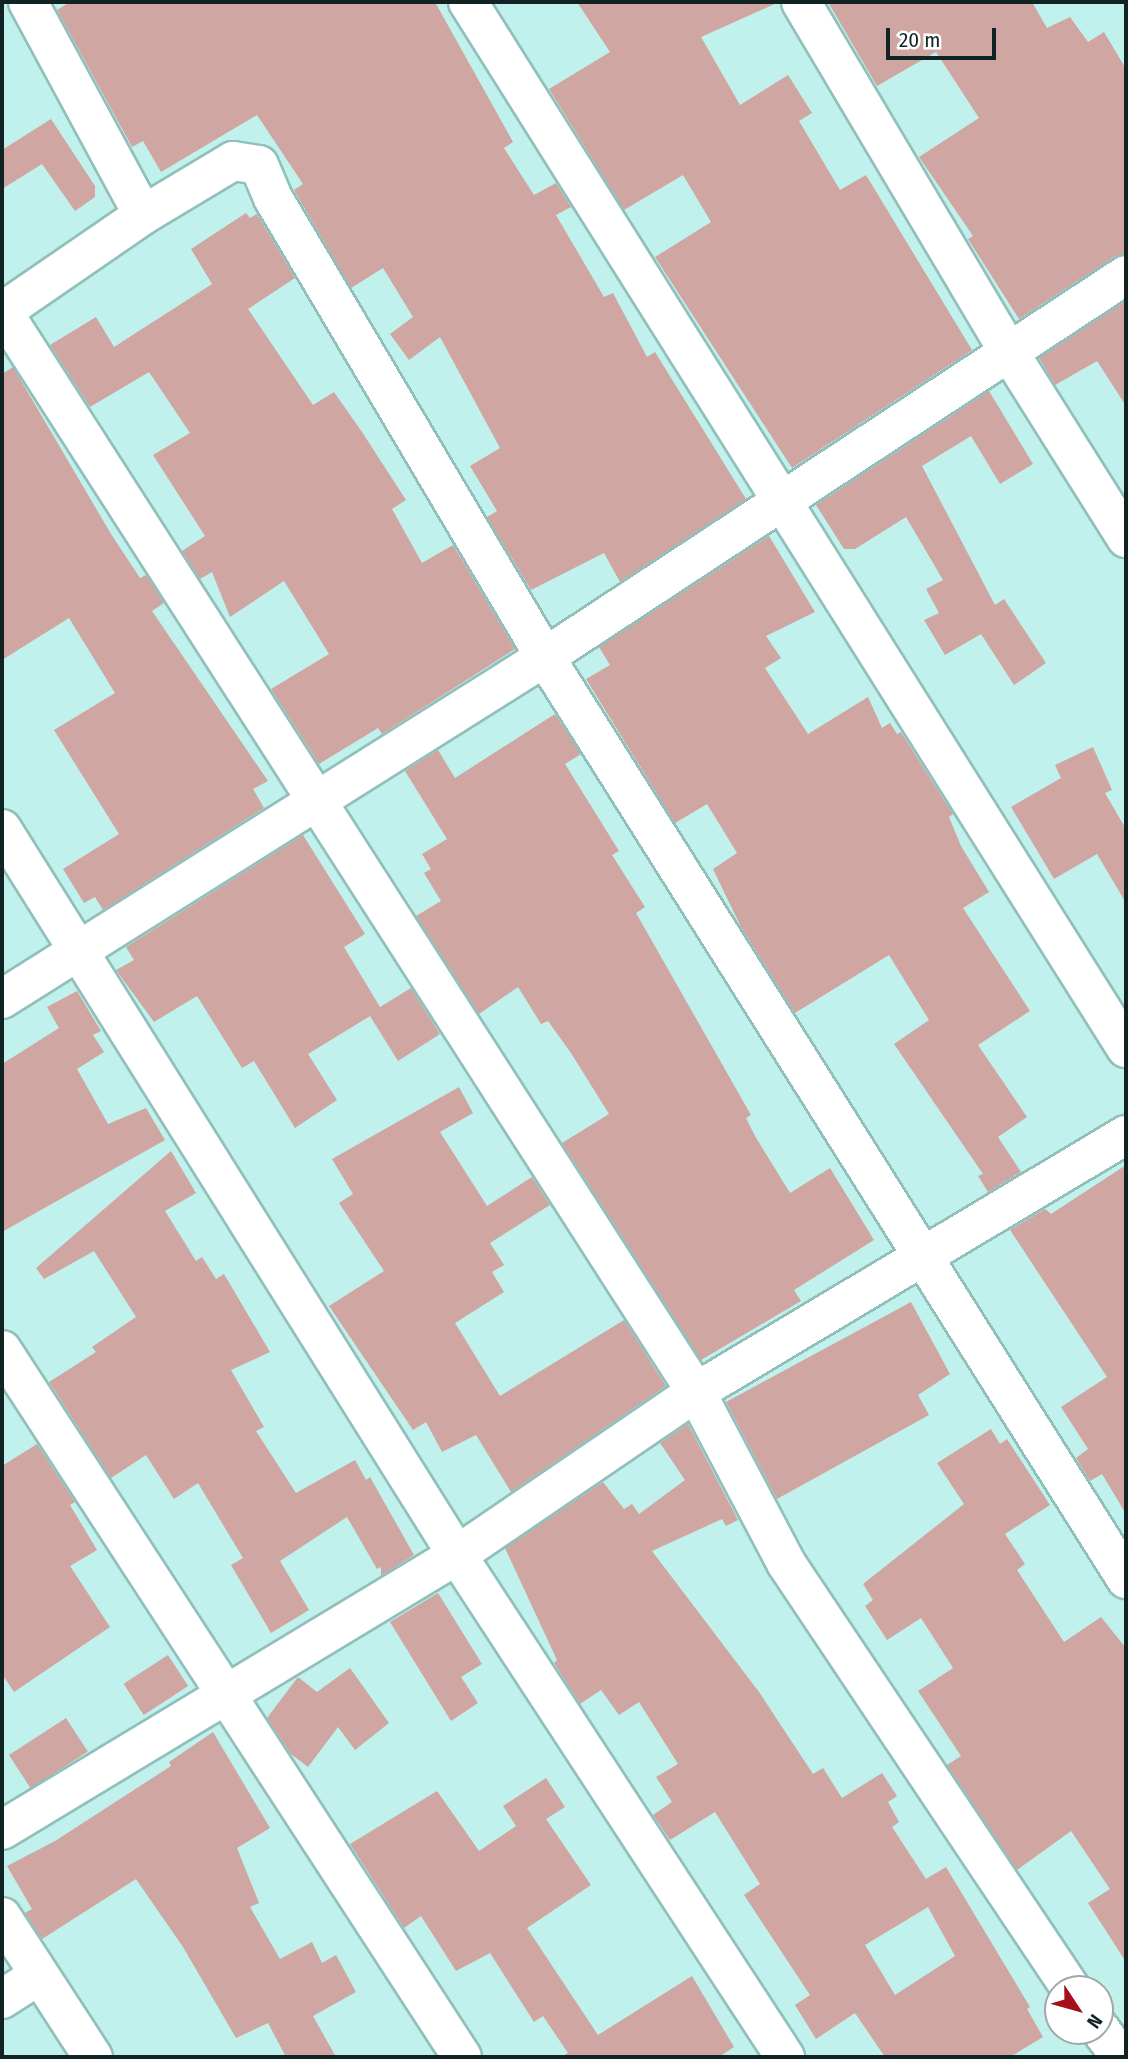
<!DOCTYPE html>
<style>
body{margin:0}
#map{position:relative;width:1128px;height:2059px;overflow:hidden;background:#c1f1ec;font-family:"Fira Sans Condensed",sans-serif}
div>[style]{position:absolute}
.building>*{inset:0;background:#cfa6a1;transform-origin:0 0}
.roads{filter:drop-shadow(2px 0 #91c0bc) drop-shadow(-2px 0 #91c0bc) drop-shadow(0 2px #91c0bc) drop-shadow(0 -2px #91c0bc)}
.street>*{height:38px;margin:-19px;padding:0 19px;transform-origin:19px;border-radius:19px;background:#fff}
span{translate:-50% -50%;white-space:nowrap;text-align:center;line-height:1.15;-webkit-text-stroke:5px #fff;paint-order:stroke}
.frame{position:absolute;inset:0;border:4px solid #112423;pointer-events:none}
.north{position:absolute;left:1044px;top:1975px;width:70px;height:70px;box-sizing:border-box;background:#fff;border:2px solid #a0a7a7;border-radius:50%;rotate:126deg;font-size:19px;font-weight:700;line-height:28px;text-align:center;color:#112423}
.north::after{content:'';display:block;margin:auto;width:24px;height:32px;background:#a60e1b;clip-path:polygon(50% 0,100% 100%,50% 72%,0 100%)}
.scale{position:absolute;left:886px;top:28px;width:110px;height:32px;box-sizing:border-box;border:4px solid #112423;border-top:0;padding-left:9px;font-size:21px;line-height:24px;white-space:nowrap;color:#112423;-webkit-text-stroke:5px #fff;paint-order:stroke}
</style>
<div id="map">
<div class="building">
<i style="clip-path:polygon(70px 2px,435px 2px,513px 142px,504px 148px,534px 195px,556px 183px,571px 207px,556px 215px,604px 297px,613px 293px,647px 357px,655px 352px,746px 499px,620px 582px,604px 553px,531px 590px,487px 517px,497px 511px,470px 466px,500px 448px,440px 337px,409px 360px,390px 334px,413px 317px,383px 268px,351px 288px,294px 190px,303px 184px,257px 115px,161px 172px,143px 141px,132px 147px,57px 10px)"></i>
<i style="clip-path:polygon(577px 2px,779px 2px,701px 37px,740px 105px,788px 75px,812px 113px,799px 121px,840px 190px,866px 175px,972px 350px,792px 468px,655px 257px,711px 222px,683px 175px,624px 210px,549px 89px,610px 52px)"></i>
<i style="clip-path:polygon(828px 2px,1032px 2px,1047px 28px,1070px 17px,1088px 42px,1104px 32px,1126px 69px,1126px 253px,1114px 257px,1019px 319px,968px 239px,973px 236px,919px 157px,979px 118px,936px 52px,877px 86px)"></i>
<i style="clip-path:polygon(51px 119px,95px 186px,95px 197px,75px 211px,42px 164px,2px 189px,2px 150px)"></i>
<i style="clip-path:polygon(246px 213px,250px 218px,257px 214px,295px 278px,248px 309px,313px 405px,334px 392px,362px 432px,406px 500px,392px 509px,422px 563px,453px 545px,515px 649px,382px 734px,378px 728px,319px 764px,271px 689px,329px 654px,284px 581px,230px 617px,212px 572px,200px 579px,182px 551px,205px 536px,153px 455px,190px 433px,149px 372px,90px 407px,50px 345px,96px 317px,114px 347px,212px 284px,191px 249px)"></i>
<i style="clip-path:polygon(1126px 301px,1126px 406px,1097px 361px,1055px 385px,1039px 358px)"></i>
<i style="clip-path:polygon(13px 367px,111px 534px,140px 578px,146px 575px,164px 603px,152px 611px,268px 781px,253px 789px,264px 808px,103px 910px,95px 897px,84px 903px,63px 869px,119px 834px,54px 730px,115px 693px,69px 618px,2px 660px,2px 374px)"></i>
<i style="clip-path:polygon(989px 391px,1033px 464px,1000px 484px,971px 436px,922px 466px,995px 605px,1004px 599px,1046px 663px,1014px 685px,981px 634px,945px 655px,924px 620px,939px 613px,926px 589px,943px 580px,906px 517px,855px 549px,844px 549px,816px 505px)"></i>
<i style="clip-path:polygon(769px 536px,815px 612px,766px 636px,781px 658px,765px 668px,808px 734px,868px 697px,882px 728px,890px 723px,897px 734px,901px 732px,953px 814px,949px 817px,961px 846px,989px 892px,963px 908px,1030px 1011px,978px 1045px,1027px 1117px,998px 1137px,1021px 1172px,988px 1192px,978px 1176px,983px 1174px,894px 1044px,929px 1020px,889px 955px,795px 1013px,741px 927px,713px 869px,737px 853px,707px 804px,675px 823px,586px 679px,610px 665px,599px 647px)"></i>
<i style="clip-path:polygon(555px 714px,581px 754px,565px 764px,619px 851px,612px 855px,645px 907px,636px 913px,751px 1115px,746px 1118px,755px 1136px,790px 1193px,830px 1168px,874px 1240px,794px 1290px,801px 1301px,701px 1360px,562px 1143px,609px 1114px,571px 1053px,548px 1021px,541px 1024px,518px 987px,479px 1014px,416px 916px,441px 901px,424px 873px,431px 869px,422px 854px,447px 839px,405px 771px,438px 750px,455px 778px)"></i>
<i style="clip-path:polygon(1093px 747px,1112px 790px,1105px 793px,1126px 829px,1126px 903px,1097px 854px,1054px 879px,1011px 807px,1061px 778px,1055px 765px)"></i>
<i style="clip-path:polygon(303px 835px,365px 934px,344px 947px,380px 1007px,411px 988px,440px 1034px,398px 1061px,370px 1016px,308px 1054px,337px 1100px,295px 1128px,254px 1061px,242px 1068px,197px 996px,154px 1022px,116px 970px,134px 960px,126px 947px)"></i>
<i style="clip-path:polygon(77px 991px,101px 1031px,93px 1035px,104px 1052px,77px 1069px,108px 1124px,146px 1108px,165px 1140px,2px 1232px,2px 1064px,59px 1028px,47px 1007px)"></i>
<i style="clip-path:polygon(459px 1087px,473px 1113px,440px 1132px,487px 1206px,532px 1177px,550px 1205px,490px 1243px,504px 1265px,492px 1272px,504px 1292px,455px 1323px,500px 1396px,624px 1320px,666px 1386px,511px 1492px,476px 1435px,442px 1452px,426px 1422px,413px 1430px,329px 1306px,384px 1271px,339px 1203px,353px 1194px,332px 1159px)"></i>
<i style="clip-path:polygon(171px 1151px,196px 1193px,165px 1211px,196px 1261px,202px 1257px,216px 1279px,224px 1274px,270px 1352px,231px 1370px,264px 1427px,256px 1431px,296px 1493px,355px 1460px,366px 1480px,370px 1477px,414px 1555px,381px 1576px,381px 1567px,377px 1569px,347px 1517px,280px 1561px,309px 1610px,271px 1633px,231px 1565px,243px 1558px,198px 1483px,174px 1499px,146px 1455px,111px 1478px,49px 1382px,96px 1352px,92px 1347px,136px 1317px,94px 1251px,44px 1279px,36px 1268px)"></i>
<i style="clip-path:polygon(1126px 1165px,1126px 1514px,1102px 1474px,1090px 1481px,1076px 1458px,1088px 1449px,1061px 1407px,1107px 1377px,1010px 1230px,1045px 1209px,1051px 1214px)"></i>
<i style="clip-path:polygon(911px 1302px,950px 1374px,918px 1395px,929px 1415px,777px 1499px,726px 1402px)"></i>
<i style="clip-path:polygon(evenodd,688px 1424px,738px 1520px,726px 1526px,722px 1519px,652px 1551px,759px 1692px,813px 1774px,823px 1768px,842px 1798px,882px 1773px,897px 1796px,888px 1802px,899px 1822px,892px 1827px,926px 1879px,946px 1867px,1030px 2007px,1027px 2009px,1043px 2037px,1010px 2057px,885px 2057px,855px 2013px,816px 2039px,795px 2005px,810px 1995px,744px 1895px,760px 1884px,715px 1812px,670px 1840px,653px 1815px,672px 1802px,656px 1777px,678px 1764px,639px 1702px,619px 1715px,601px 1690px,580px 1704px,554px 1663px,557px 1660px,505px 1548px,603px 1482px,624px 1509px,632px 1504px,639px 1514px,685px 1480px,660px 1443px,688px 1424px,928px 1907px,955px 1956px,895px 1995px,865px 1945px,928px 1907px)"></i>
<i style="clip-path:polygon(991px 1429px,1000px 1444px,1007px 1439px,1050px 1505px,1005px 1534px,1025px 1564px,1017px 1570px,1064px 1642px,1101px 1617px,1126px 1648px,1126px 1962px,1088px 1903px,1110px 1889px,1071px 1831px,1017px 1870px,947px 1765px,961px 1756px,918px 1691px,953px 1668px,921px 1618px,887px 1640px,865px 1606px,873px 1600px,863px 1584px,964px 1504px,937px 1463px)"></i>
<i style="clip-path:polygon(37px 1444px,75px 1502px,70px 1505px,97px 1550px,70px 1566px,110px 1627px,14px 1692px,2px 1674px,2px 1466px)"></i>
<i style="clip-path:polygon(438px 1593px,482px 1664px,461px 1677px,478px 1703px,451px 1721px,390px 1622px)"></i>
<i style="left:168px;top:1655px;width:37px;height:53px;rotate:57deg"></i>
<i style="clip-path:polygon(350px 1668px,389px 1723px,355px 1750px,338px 1727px,308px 1767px,291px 1754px,267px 1718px,298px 1677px,317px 1692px)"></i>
<i style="left:66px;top:1718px;width:40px;height:68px;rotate:57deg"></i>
<i style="clip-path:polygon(213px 1732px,270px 1828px,237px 1848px,259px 1903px,250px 1907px,280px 1959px,312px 1942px,322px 1963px,336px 1955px,356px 1992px,313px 2016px,336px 2057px,286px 2057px,268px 2023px,236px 2038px,183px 1947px,136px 1879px,42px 1939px,25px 1913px,32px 1909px,7px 1866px,55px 1841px,171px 1766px,169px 1762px)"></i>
<i style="clip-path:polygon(546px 1778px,565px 1807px,546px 1819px,591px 1885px,527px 1928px,598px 2035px,692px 1976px,734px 2047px,719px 2057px,561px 2057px,568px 2053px,543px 2016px,534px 2022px,490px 1953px,456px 1971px,421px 1916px,404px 1928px,350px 1844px,437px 1791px,479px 1851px,516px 1826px,503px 1806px)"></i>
</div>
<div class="roads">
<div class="street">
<i style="left:28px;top:2px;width:242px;rotate:61.6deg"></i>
<i style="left:468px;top:2px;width:1236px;rotate:57.83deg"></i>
<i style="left:801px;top:2px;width:407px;rotate:59.3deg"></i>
<i style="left:1009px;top:352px;width:220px;rotate:57.8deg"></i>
<i style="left:2px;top:312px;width:171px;rotate:-34.5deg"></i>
<i style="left:143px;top:215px;width:105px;rotate:-31deg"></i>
<i style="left:233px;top:161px;width:26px;rotate:9deg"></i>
<i style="left:259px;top:165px;width:36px;rotate:67deg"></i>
<i style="left:273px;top:198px;width:534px;rotate:59.35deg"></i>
<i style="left:545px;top:657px;width:1090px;rotate:57.78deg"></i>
<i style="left:3px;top:312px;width:1283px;rotate:57.31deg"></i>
<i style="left:696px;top:1392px;width:193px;rotate:62.2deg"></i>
<i style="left:786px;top:1563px;width:513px;rotate:56.22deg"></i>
<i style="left:2px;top:829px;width:857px;rotate:57.92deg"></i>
<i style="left:457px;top:1555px;width:600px;rotate:56.84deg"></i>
<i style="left:2px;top:999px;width:642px;rotate:-32.2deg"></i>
<i style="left:545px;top:657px;width:695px;rotate:-33.32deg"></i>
<i style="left:2px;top:1350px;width:843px;rotate:56.95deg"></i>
<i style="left:2px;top:1830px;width:532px;rotate:-31.15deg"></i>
<i style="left:457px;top:1555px;width:289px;rotate:-34.3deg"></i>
<i style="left:696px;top:1392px;width:501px;rotate:-30.87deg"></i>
<i style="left:2px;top:1917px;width:167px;rotate:57deg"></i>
<i style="left:2px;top:1999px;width:43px;rotate:-32.6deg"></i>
<i style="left:1100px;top:2029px;width:34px;rotate:54deg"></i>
</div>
</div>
<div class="frame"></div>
<div class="north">N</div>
<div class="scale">20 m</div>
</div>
